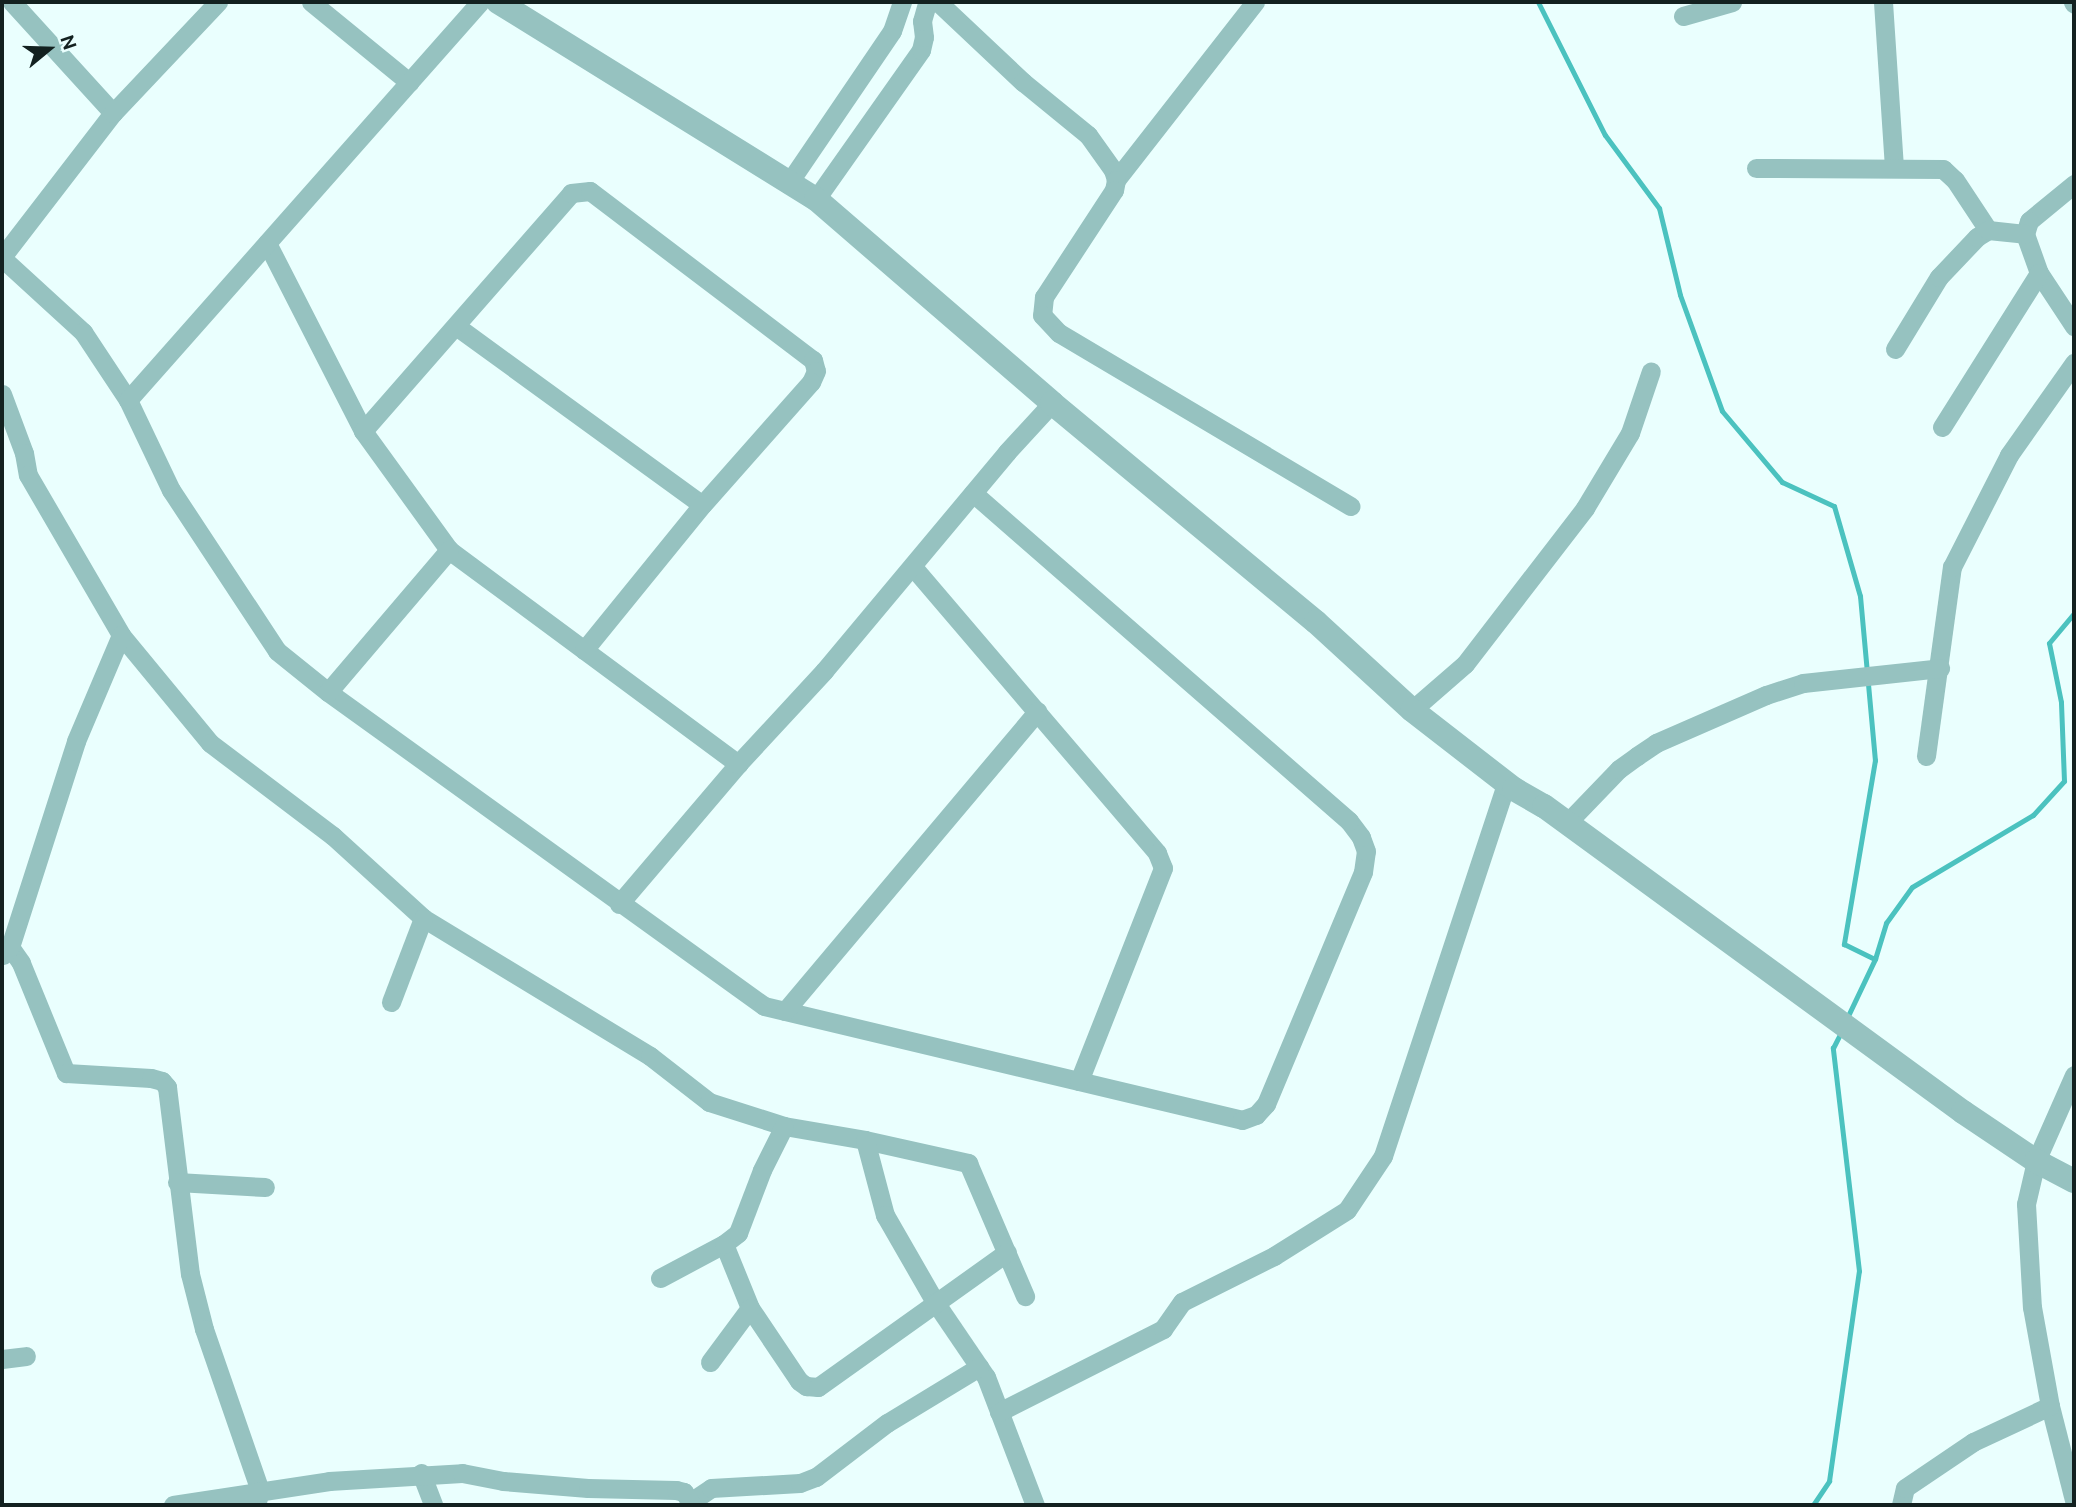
<!DOCTYPE html>
<style>
body{margin:0}
#map{position:relative;width:2076px;height:1507px;overflow:hidden;background:#eafffe;font-family:Ubuntu,sans-serif}
div>[style]{position:absolute}
.stream>*{height:5px;margin:-2.5px;padding:0 2.5px;transform-origin:2.5px;border-radius:2.5px;background:#4bc2bf}
.minor>*{height:19px;margin:-9.5px;padding:0 9.5px;transform-origin:9.5px;border-radius:9.5px;background:#96c2c0}
.tertiary>*{height:24px;margin:-12px;padding:0 12px;transform-origin:12px;border-radius:12px;background:#96c2c0}
span{translate:-50% -50%;white-space:nowrap;text-align:center;line-height:1.15;-webkit-text-stroke:5px #eafffe;paint-order:stroke}
.frame{position:absolute;inset:0;border:4px solid #132120;pointer-events:none}
.north{position:absolute;left:14px;top:14px;width:70px;height:70px;-webkit-text-stroke:5px #eafffe;paint-order:stroke;rotate:71deg;font-size:19px;font-weight:700;line-height:28px;text-align:center;color:#132120}
.north::after{content:'';display:block;margin:auto;width:24px;height:32px;background:#132120;clip-path:polygon(50% 0,100% 100%,50% 72%,0 100%)}
</style>
<div id="map">
<div class="stream">
<i style="left:1538px;top:2px;width:149px;rotate:63.3deg"></i>
<i style="left:1605px;top:135px;width:91px;rotate:53.5deg"></i>
<i style="left:1659px;top:208px;width:89px;rotate:76.4deg"></i>
<i style="left:1680px;top:295px;width:123px;rotate:70.1deg"></i>
<i style="left:1722px;top:411px;width:93px;rotate:49.8deg"></i>
<i style="left:1782px;top:482px;width:57px;rotate:24.8deg"></i>
<i style="left:1834px;top:506px;width:94px;rotate:73.9deg"></i>
<i style="left:1860px;top:596px;width:165px;rotate:84.8deg"></i>
<i style="left:1875px;top:760px;width:187px;rotate:99.6deg"></i>
<i style="left:1844px;top:944px;width:34px;rotate:26deg"></i>
<i style="left:1846px;top:1020px;width:68px;rotate:-64.6deg"></i>
<i style="left:1875px;top:959px;width:38px;rotate:-73deg"></i>
<i style="left:1886px;top:923px;width:44px;rotate:-54.2deg"></i>
<i style="left:1912px;top:887px;width:141px;rotate:-30.8deg"></i>
<i style="left:2033px;top:815px;width:46px;rotate:-47.6deg"></i>
<i style="left:2064px;top:781px;width:79px;rotate:-92.2deg"></i>
<i style="left:2061px;top:702px;width:60px;rotate:-101.5deg"></i>
<i style="left:2049px;top:643px;width:39px;rotate:-50deg"></i>
<i style="left:1813px;top:1505px;width:29px;rotate:-56deg"></i>
<i style="left:1829px;top:1481px;width:212px;rotate:-81.9deg"></i>
<i style="left:1859px;top:1271px;width:225px;rotate:-96.7deg"></i>
<i style="left:1833px;top:1048px;width:18px;rotate:-63deg"></i>
</div>
<div class="minor">
<i style="left:12px;top:2px;width:150px;rotate:47.7deg"></i>
<i style="left:311px;top:2px;width:127px;rotate:39.2deg"></i>
<i style="left:938px;top:2px;width:117px;rotate:43.3deg"></i>
<i style="left:1023px;top:82px;width:84px;rotate:39.2deg"></i>
<i style="left:1088px;top:135px;width:43px;rotate:54.5deg"></i>
<i style="left:1113px;top:170px;width:10px;rotate:73deg"></i>
<i style="left:1255px;top:2px;width:226px;rotate:128deg"></i>
<i style="left:1116px;top:180px;width:10px;rotate:101deg"></i>
<i style="left:1114px;top:190px;width:128px;rotate:123.2deg"></i>
<i style="left:1044px;top:297px;width:18px;rotate:96deg"></i>
<i style="left:1042px;top:315px;width:25px;rotate:47deg"></i>
<i style="left:1059px;top:333px;width:339px;rotate:30.7deg"></i>
<i style="left:1883px;top:2px;width:166px;rotate:86.2deg"></i>
<i style="left:2073px;top:2px;width:2px;rotate:63deg"></i>
<i style="left:1683px;top:16px;width:51px;rotate:-15.9deg"></i>
<i style="left:1756px;top:168px;width:187px;rotate:0.3deg"></i>
<i style="left:1943px;top:169px;width:16px;rotate:43deg"></i>
<i style="left:1955px;top:180px;width:60px;rotate:56.6deg"></i>
<i style="left:790px;top:181px;width:181px;rotate:-55.8deg"></i>
<i style="left:892px;top:31px;width:31px;rotate:-71deg"></i>
<i style="left:2074px;top:184px;width:58px;rotate:140.6deg"></i>
<i style="left:2029px;top:221px;width:14px;rotate:107deg"></i>
<i style="left:2025px;top:234px;width:41px;rotate:70.3deg"></i>
<i style="left:2039px;top:273px;width:64px;rotate:56.6deg"></i>
<i style="left:816px;top:199px;width:182px;rotate:-54.8deg"></i>
<i style="left:921px;top:50px;width:13px;rotate:-77deg"></i>
<i style="left:924px;top:37px;width:16px;rotate:-97deg"></i>
<i style="left:922px;top:21px;width:19px;rotate:-74deg"></i>
<i style="left:267px;top:243px;width:211px;rotate:62.9deg"></i>
<i style="left:363px;top:431px;width:147px;rotate:54.1deg"></i>
<i style="left:449px;top:550px;width:360px;rotate:36.5deg"></i>
<i style="left:2px;top:257px;width:182px;rotate:-52.4deg"></i>
<i style="left:113px;top:113px;width:153px;rotate:-46.6deg"></i>
<i style="left:2px;top:258px;width:110px;rotate:42.4deg"></i>
<i style="left:83px;top:332px;width:82px;rotate:56.5deg"></i>
<i style="left:128px;top:400px;width:100px;rotate:64.5deg"></i>
<i style="left:171px;top:490px;width:193px;rotate:56.6deg"></i>
<i style="left:277px;top:651px;width:65px;rotate:38.8deg"></i>
<i style="left:328px;top:692px;width:537px;rotate:35.76deg"></i>
<i style="left:764px;top:1006px;width:491px;rotate:13.4deg"></i>
<i style="left:1242px;top:1120px;width:15px;rotate:-20deg"></i>
<i style="left:1256px;top:1115px;width:15px;rotate:-48deg"></i>
<i style="left:1266px;top:1104px;width:251px;rotate:-67.3deg"></i>
<i style="left:1363px;top:872px;width:21px;rotate:-82deg"></i>
<i style="left:1366px;top:851px;width:15px;rotate:-110deg"></i>
<i style="left:1361px;top:837px;width:20px;rotate:-127deg"></i>
<i style="left:1349px;top:821px;width:499px;rotate:-138.9deg"></i>
<i style="left:456px;top:326px;width:304px;rotate:36deg"></i>
<i style="left:1895px;top:349px;width:84px;rotate:-58.6deg"></i>
<i style="left:1939px;top:277px;width:55px;rotate:-46.5deg"></i>
<i style="left:1977px;top:237px;width:13px;rotate:-32deg"></i>
<i style="left:1988px;top:230px;width:37px;rotate:6deg"></i>
<i style="left:2px;top:394px;width:63px;rotate:69.6deg"></i>
<i style="left:24px;top:453px;width:22px;rotate:80deg"></i>
<i style="left:28px;top:475px;width:185px;rotate:59.8deg"></i>
<i style="left:121px;top:635px;width:140px;rotate:50.5deg"></i>
<i style="left:210px;top:743px;width:154px;rotate:37.1deg"></i>
<i style="left:333px;top:836px;width:122px;rotate:42.3deg"></i>
<i style="left:423px;top:918px;width:266px;rotate:31.3deg"></i>
<i style="left:650px;top:1056px;width:75px;rotate:37.9deg"></i>
<i style="left:709px;top:1102px;width:79px;rotate:17.7deg"></i>
<i style="left:784px;top:1126px;width:82px;rotate:9.8deg"></i>
<i style="left:865px;top:1140px;width:106px;rotate:12.6deg"></i>
<i style="left:968px;top:1163px;width:145px;rotate:66.8deg"></i>
<i style="left:128px;top:400px;width:531px;rotate:-48.51deg"></i>
<i style="left:1942px;top:427px;width:182px;rotate:-57.8deg"></i>
<i style="left:363px;top:431px;width:316px;rotate:-48.8deg"></i>
<i style="left:571px;top:193px;width:19px;rotate:-6deg"></i>
<i style="left:590px;top:191px;width:280px;rotate:37.2deg"></i>
<i style="left:813px;top:360px;width:11px;rotate:75deg"></i>
<i style="left:816px;top:371px;width:12px;rotate:114deg"></i>
<i style="left:811px;top:382px;width:164px;rotate:131.5deg"></i>
<i style="left:702px;top:505px;width:187px;rotate:129.1deg"></i>
<i style="left:913px;top:567px;width:376px;rotate:49.5deg"></i>
<i style="left:1157px;top:853px;width:16px;rotate:68deg"></i>
<i style="left:1163px;top:868px;width:229px;rotate:111.5deg"></i>
<i style="left:328px;top:692px;width:187px;rotate:-49.6deg"></i>
<i style="left:1412px;top:710px;width:70px;rotate:-41deg"></i>
<i style="left:1465px;top:664px;width:197px;rotate:-52.4deg"></i>
<i style="left:1585px;top:508px;width:87px;rotate:-59deg"></i>
<i style="left:1630px;top:433px;width:65px;rotate:-71.3deg"></i>
<i style="left:1926px;top:756px;width:191px;rotate:-82.2deg"></i>
<i style="left:1952px;top:567px;width:126px;rotate:-63deg"></i>
<i style="left:2009px;top:455px;width:113px;rotate:-54.8deg"></i>
<i style="left:1566px;top:824px;width:76px;rotate:-46.1deg"></i>
<i style="left:1619px;top:769px;width:22px;rotate:-36deg"></i>
<i style="left:1637px;top:756px;width:23px;rotate:-34deg"></i>
<i style="left:1656px;top:743px;width:120px;rotate:-23.6deg"></i>
<i style="left:1766px;top:695px;width:39px;rotate:-18deg"></i>
<i style="left:1803px;top:683px;width:138px;rotate:-6.2deg"></i>
<i style="left:619px;top:904px;width:184px;rotate:-49.6deg"></i>
<i style="left:738px;top:764px;width:127px;rotate:-47.2deg"></i>
<i style="left:824px;top:671px;width:285px;rotate:-50.1deg"></i>
<i style="left:1007px;top:452px;width:67px;rotate:-47.4deg"></i>
<i style="left:10px;top:947px;width:19px;rotate:55deg"></i>
<i style="left:21px;top:963px;width:119px;rotate:67.8deg"></i>
<i style="left:66px;top:1073px;width:85px;rotate:3.4deg"></i>
<i style="left:151px;top:1078px;width:11px;rotate:15deg"></i>
<i style="left:162px;top:1081px;width:8px;rotate:50deg"></i>
<i style="left:167px;top:1087px;width:188px;rotate:83deg"></i>
<i style="left:190px;top:1274px;width:57px;rotate:75.7deg"></i>
<i style="left:204px;top:1329px;width:171px;rotate:70.9deg"></i>
<i style="left:260px;top:1491px;width:15px;rotate:106deg"></i>
<i style="left:3px;top:955px;width:11px;rotate:-49deg"></i>
<i style="left:10px;top:947px;width:216px;rotate:-72.2deg"></i>
<i style="left:76px;top:741px;width:115px;rotate:-67deg"></i>
<i style="left:391px;top:1002px;width:90px;rotate:-69.1deg"></i>
<i style="left:785px;top:1011px;width:392px;rotate:-49.9deg"></i>
<i style="left:2074px;top:1075px;width:94px;rotate:113.8deg"></i>
<i style="left:2036px;top:1161px;width:44px;rotate:103.1deg"></i>
<i style="left:2026px;top:1204px;width:103px;rotate:86.7deg"></i>
<i style="left:2032px;top:1307px;width:101px;rotate:79.7deg"></i>
<i style="left:2050px;top:1406px;width:97px;rotate:75.7deg"></i>
<i style="left:865px;top:1140px;width:78px;rotate:75.1deg"></i>
<i style="left:885px;top:1215px;width:100px;rotate:60.1deg"></i>
<i style="left:935px;top:1302px;width:91px;rotate:55.8deg"></i>
<i style="left:986px;top:1377px;width:137px;rotate:69.1deg"></i>
<i style="left:177px;top:1182px;width:88px;rotate:3.3deg"></i>
<i style="left:724px;top:1244px;width:69px;rotate:67.9deg"></i>
<i style="left:750px;top:1308px;width:88px;rotate:56.1deg"></i>
<i style="left:799px;top:1381px;width:9px;rotate:36deg"></i>
<i style="left:806px;top:1386px;width:12px;rotate:5deg"></i>
<i style="left:818px;top:1387px;width:232px;rotate:-35.5deg"></i>
<i style="left:660px;top:1278px;width:72px;rotate:-28deg"></i>
<i style="left:724px;top:1244px;width:18px;rotate:-38deg"></i>
<i style="left:738px;top:1233px;width:67px;rotate:-69.1deg"></i>
<i style="left:762px;top:1170px;width:49px;rotate:-63.4deg"></i>
<i style="left:2px;top:1359px;width:24px;rotate:-7deg"></i>
<i style="left:710px;top:1362px;width:67px;rotate:-53.5deg"></i>
<i style="left:999px;top:1412px;width:184px;rotate:-26.8deg"></i>
<i style="left:1163px;top:1329px;width:33px;rotate:-55deg"></i>
<i style="left:1182px;top:1302px;width:103px;rotate:-26.6deg"></i>
<i style="left:1274px;top:1256px;width:86px;rotate:-32.2deg"></i>
<i style="left:1347px;top:1210px;width:65px;rotate:-56.3deg"></i>
<i style="left:1383px;top:1156px;width:393px;rotate:-71.7deg"></i>
<i style="left:421px;top:1473px;width:34px;rotate:69deg"></i>
<i style="left:692px;top:1501px;width:23px;rotate:-34deg"></i>
<i style="left:711px;top:1488px;width:89px;rotate:-3.2deg"></i>
<i style="left:800px;top:1483px;width:17px;rotate:-21deg"></i>
<i style="left:816px;top:1477px;width:89px;rotate:-37.3deg"></i>
<i style="left:887px;top:1423px;width:108px;rotate:-31.3deg"></i>
<i style="left:173px;top:1505px;width:158px;rotate:-8.7deg"></i>
<i style="left:329px;top:1481px;width:133px;rotate:-3.4deg"></i>
<i style="left:462px;top:1473px;width:42px;rotate:11deg"></i>
<i style="left:503px;top:1481px;width:85px;rotate:4.7deg"></i>
<i style="left:588px;top:1488px;width:88px;rotate:1.3deg"></i>
<i style="left:676px;top:1490px;width:8px;rotate:14deg"></i>
<i style="left:684px;top:1492px;width:15px;rotate:58deg"></i>
<i style="left:1901px;top:1505px;width:17px;rotate:-77deg"></i>
<i style="left:1905px;top:1488px;width:82px;rotate:-34.1deg"></i>
<i style="left:1973px;top:1442px;width:85px;rotate:-25.1deg"></i>
</div>
<div class="tertiary">
<i style="left:498px;top:2px;width:374px;rotate:31.8deg"></i>
<i style="left:816px;top:199px;width:312px;rotate:40.8deg"></i>
<i style="left:1052px;top:403px;width:343px;rotate:39.7deg"></i>
<i style="left:1316px;top:622px;width:130px;rotate:42.5deg"></i>
<i style="left:1412px;top:710px;width:129px;rotate:37.8deg"></i>
<i style="left:1514px;top:789px;width:34px;rotate:30deg"></i>
<i style="left:1544px;top:806px;width:519px;rotate:36.14deg"></i>
<i style="left:1963px;top:1112px;width:88px;rotate:33.9deg"></i>
<i style="left:2036px;top:1161px;width:43px;rotate:27.8deg"></i>
</div>
<div class="frame"></div>
<div class="north">N</div>
</div>
